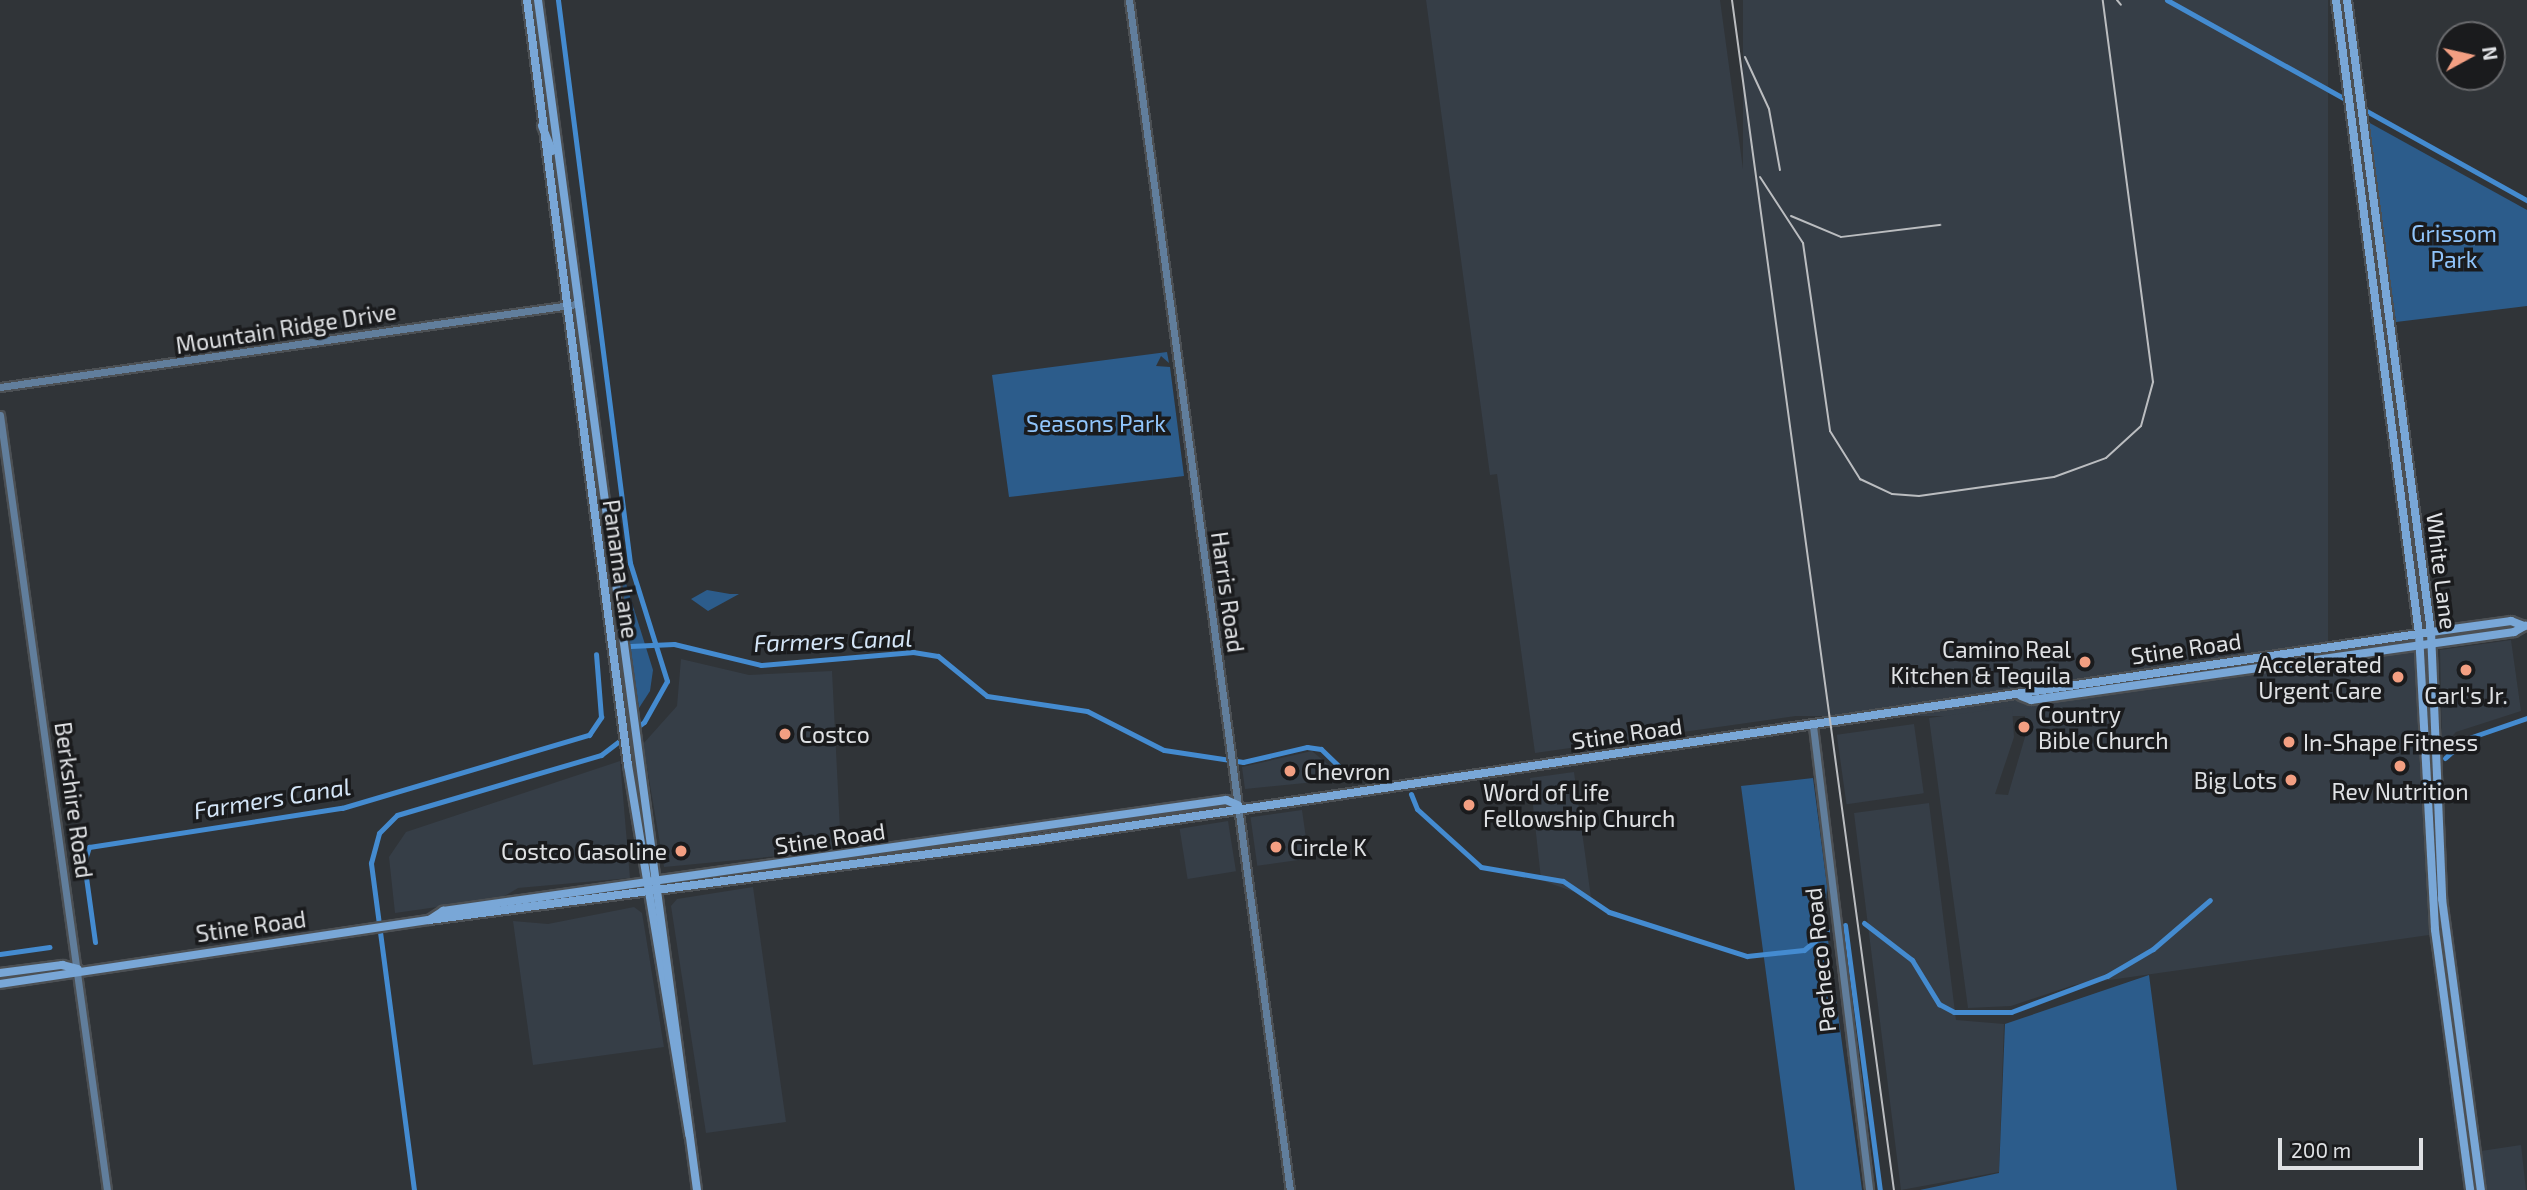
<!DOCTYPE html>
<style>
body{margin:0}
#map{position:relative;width:2527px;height:1190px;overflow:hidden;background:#303438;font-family:"Exo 2",sans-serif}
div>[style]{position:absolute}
.built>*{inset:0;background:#363e47;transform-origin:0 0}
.green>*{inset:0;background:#2c5c8b}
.canal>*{height:5px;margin:-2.5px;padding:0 2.5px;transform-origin:2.5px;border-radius:2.5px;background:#448bd0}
.roads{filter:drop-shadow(2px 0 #4c5054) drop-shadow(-2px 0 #4c5054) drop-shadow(0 2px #4c5054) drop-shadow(0 -2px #4c5054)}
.tertiary>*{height:7px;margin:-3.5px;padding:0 3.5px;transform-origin:3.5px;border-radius:3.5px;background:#617e9c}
.secondary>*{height:8px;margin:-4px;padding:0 4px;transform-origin:4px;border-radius:4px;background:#79a7d7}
.rail>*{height:2px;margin:-1px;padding:0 1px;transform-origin:1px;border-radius:1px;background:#bbbdc0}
.dots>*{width:19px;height:19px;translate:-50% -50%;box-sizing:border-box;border:4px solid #1a1b1d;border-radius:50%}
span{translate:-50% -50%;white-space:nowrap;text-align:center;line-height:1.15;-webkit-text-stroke:7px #1a1b1d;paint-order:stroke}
.park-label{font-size:23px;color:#91c5fb}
.street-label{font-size:23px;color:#dfe1e4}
.poi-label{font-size:23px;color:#dfe1e4}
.right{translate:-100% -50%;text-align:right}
.left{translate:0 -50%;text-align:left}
.water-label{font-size:24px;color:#d4e5f7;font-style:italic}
.north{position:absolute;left:2436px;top:21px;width:70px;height:70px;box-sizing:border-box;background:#1a1b1d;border:2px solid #696a6d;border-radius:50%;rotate:82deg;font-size:19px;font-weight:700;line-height:28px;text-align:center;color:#dfe1e4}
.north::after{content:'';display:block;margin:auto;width:24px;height:32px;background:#f39f82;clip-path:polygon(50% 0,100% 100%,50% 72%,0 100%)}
.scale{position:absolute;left:2278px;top:1138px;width:145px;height:32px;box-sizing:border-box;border:4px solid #dfe1e4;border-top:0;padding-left:9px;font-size:21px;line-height:24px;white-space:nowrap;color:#dfe1e4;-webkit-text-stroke:5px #1a1b1d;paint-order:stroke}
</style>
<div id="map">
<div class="built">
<i style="clip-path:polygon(1426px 0,1720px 0,1817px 713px,1535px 753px,1497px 474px,1490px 475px)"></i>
<i style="left:1743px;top:0;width:585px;height:716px"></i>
<i style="clip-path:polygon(2511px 640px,2521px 711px,2456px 732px,2442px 747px,2440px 650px)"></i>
<i style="clip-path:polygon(2414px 652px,2429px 935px,2074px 985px,2011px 1006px,1968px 1008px,1929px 718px,2012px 707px,2014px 737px,1995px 794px,2008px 795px,2025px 737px,2025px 709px)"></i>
<i style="clip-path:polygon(681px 659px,749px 675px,832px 671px,841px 850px,664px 867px,643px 744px,677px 706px)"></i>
<i style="left:1914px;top:724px;width:70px;height:78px;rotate:82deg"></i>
<i style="clip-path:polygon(1312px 751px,1345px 779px,1245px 789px,1242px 767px)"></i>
<i style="clip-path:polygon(620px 761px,630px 878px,518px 888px,501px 898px,395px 913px,389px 857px,406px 832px)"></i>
<i style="clip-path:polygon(1574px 772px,1591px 898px,1541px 880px,1540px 870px,1530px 778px)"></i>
<i style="clip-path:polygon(1929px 803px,1956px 1020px,2004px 1024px,1999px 1172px,1901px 1190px,1854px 813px)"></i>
<i style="left:1302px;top:810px;width:49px;height:52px;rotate:82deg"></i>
<i style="left:1228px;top:821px;width:51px;height:49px;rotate:81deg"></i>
<i style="clip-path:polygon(753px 887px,786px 1122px,706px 1133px,671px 906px,677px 899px)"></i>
<i style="clip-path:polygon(634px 907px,642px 913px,664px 1047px,533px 1065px,513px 921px,548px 924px)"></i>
<i style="clip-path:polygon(2521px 1145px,2526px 1190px,2487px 1190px,2481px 1151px)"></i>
</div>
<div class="green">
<i style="clip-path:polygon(2368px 122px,2527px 210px,2527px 306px,2396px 322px)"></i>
<i style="clip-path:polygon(1167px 352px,1169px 363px,1161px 356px,1156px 366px,1170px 367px,1184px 476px,1009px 497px,992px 375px)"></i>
<i style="clip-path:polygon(618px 558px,653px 670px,650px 691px,639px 708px)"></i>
<i style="clip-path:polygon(707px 590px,730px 594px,739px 594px,708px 611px,691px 599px)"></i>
<i style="clip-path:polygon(1813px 778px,1827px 886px,1825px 918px,1862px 1190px,1795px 1190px,1741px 786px)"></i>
<i style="clip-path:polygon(2149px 975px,2177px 1190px,1920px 1190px,1999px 1173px,2005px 1024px)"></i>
</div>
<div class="canal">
<i style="left:2167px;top:0;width:412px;rotate:29.1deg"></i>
<i style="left:630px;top:646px;width:44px;rotate:-2.6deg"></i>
<i style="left:674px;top:644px;width:89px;rotate:13.6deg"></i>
<i style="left:761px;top:665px;width:153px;rotate:-4.9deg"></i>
<i style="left:913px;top:652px;width:25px;rotate:9deg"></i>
<i style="left:938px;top:656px;width:63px;rotate:39.2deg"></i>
<i style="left:987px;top:696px;width:101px;rotate:8.5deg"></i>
<i style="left:1087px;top:711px;width:86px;rotate:26.9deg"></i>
<i style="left:1164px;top:750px;width:80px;rotate:8.6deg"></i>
<i style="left:1243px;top:762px;width:66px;rotate:-13.2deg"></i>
<i style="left:1307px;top:747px;width:14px;rotate:8deg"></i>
<i style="left:1321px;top:749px;width:28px;rotate:44deg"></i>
<i style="left:2445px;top:758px;width:28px;rotate:-42deg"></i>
<i style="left:2466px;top:739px;width:65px;rotate:-19deg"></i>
<i style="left:1411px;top:794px;width:16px;rotate:68deg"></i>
<i style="left:1417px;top:809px;width:86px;rotate:42.2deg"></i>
<i style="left:1481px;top:867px;width:83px;rotate:9.7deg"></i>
<i style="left:1563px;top:881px;width:55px;rotate:34deg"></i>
<i style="left:1609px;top:912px;width:145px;rotate:17.7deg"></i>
<i style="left:1747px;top:956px;width:57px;rotate:-6deg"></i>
<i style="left:1804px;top:950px;width:30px;rotate:-40deg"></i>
<i style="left:1864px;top:923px;width:61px;rotate:37.6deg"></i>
<i style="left:1912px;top:960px;width:52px;rotate:58.5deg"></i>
<i style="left:1939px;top:1004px;width:17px;rotate:28deg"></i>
<i style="left:1954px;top:1012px;width:57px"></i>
<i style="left:2011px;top:1012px;width:103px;rotate:-20.6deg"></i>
<i style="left:2107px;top:976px;width:53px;rotate:-30.4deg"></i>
<i style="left:2153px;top:949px;width:75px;rotate:-40.7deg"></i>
<i style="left:1845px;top:925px;width:267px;rotate:82.5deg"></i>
<i style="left:95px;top:942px;width:80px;rotate:-97.9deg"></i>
<i style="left:84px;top:863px;width:17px;rotate:-73deg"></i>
<i style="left:89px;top:847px;width:256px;rotate:-8.8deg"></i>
<i style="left:342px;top:808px;width:258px;rotate:-16.5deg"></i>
<i style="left:589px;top:735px;width:22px;rotate:-56deg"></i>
<i style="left:601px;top:717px;width:63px;rotate:-94.5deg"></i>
<i style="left:0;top:954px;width:50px;rotate:-8deg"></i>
<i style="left:414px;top:1190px;width:330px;rotate:-97.5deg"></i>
<i style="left:371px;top:863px;width:31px;rotate:-75deg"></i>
<i style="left:379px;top:833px;width:25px;rotate:-45deg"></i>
<i style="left:397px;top:815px;width:213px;rotate:-16.4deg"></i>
<i style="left:601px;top:755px;width:54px;rotate:-37.5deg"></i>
<i style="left:644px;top:722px;width:47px;rotate:-60.7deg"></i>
<i style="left:667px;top:681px;width:124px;rotate:-107.4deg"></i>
<i style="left:630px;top:563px;width:568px;rotate:-97.29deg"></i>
</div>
<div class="roads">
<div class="tertiary">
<i style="left:1129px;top:0;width:1201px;rotate:82.3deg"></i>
<i style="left:0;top:387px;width:583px;rotate:-8.19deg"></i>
<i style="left:0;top:415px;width:782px;rotate:82.14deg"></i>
<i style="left:1813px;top:726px;width:467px;rotate:83.1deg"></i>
</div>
<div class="secondary">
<i style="left:527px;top:0;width:772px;rotate:82.48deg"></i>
<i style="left:628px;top:765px;width:375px;rotate:80.6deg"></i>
<i style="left:538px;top:0;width:1201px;rotate:82.39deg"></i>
<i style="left:2336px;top:0;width:639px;rotate:82.54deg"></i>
<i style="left:2419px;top:634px;width:296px;rotate:86.9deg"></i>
<i style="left:2435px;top:930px;width:262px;rotate:82.3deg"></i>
<i style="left:2347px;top:0;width:638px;rotate:82.43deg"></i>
<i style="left:2431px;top:632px;width:267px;rotate:87.6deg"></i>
<i style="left:2442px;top:899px;width:294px;rotate:82.4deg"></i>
<i style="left:542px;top:126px;width:27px;rotate:68deg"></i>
<i style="left:2021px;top:696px;width:11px;rotate:22deg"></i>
<i style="left:2031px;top:700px;width:488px;rotate:-8deg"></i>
<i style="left:2514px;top:632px;width:13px;rotate:-29deg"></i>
<i style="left:429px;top:920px;width:17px;rotate:-33deg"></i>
<i style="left:443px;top:911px;width:205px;rotate:-8.1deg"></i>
<i style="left:646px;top:882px;width:586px;rotate:-8.05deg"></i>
<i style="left:1226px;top:800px;width:13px;rotate:23deg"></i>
<i style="left:0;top:973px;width:63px;rotate:-7.4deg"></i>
<i style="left:62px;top:965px;width:16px;rotate:14deg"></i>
<i style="left:0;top:984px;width:434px;rotate:-8.5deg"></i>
<i style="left:429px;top:920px;width:611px;rotate:-7.52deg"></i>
<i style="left:1035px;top:840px;width:1411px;rotate:-8.47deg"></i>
<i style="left:2431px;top:632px;width:81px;rotate:-7.8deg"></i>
<i style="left:2511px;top:621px;width:14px;rotate:21deg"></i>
</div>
</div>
<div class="rail">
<i style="left:1732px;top:0;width:1201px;rotate:82.25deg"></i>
<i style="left:2117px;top:0;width:6px;rotate:51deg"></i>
<i style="left:1745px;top:57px;width:57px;rotate:65.2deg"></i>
<i style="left:1769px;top:109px;width:62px;rotate:79.8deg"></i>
<i style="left:1760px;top:177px;width:79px;rotate:56.9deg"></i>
<i style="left:1803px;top:243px;width:190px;rotate:81.8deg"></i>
<i style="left:1830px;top:431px;width:57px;rotate:58deg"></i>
<i style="left:1860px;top:479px;width:35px;rotate:25deg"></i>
<i style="left:1892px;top:494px;width:27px;rotate:4deg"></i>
<i style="left:1919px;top:496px;width:136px;rotate:-8deg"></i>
<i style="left:2054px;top:477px;width:55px;rotate:-20.1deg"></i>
<i style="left:2106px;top:458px;width:47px;rotate:-42.4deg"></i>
<i style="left:2141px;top:426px;width:46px;rotate:-74.7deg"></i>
<i style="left:2153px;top:382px;width:385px;rotate:-97.5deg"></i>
<i style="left:1791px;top:216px;width:54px;rotate:22.8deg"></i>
<i style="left:1841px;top:237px;width:100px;rotate:-6.9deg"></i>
</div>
<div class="dots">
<i style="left:2085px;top:662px;background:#f39f82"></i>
<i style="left:2466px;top:670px;background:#f39f82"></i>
<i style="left:2398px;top:677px;background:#f39f82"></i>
<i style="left:2024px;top:727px;background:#f39f82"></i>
<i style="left:785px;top:734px;background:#f39f82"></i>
<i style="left:2289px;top:742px;background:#f39f82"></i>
<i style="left:2400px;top:766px;background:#f39f82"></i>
<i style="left:1290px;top:771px;background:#f39f82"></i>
<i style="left:2291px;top:780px;background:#f39f82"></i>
<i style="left:1469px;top:805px;background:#f39f82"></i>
<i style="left:1276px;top:847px;background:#f39f82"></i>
<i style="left:681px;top:851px;background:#f39f82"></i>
</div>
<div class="park-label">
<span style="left:2454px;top:246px">Grissom<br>Park</span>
<span style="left:1096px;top:423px">Seasons Park</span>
</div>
<div class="street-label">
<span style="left:286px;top:328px;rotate:-9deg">Mountain Ridge Drive</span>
<span style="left:621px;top:569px;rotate:82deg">Panama Lane</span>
<span style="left:2442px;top:571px;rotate:83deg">White Lane</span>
<span style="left:1228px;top:592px;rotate:82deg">Harris Road</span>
<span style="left:2186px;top:648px;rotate:-8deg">Stine Road</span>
<span style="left:1627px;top:733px;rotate:-8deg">Stine Road</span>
<span style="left:74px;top:800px;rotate:82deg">Berkshire Road</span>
<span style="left:830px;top:838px;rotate:-8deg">Stine Road</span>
<span style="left:251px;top:926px;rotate:-8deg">Stine Road</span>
<span style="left:1820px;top:960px;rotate:-96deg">Pacheco Road</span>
</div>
<div class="poi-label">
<span class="right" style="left:2071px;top:662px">Camino Real<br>Kitchen &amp; Tequila</span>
<span class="right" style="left:2382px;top:677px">Accelerated<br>Urgent Care</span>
<span style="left:2466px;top:695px">Carl's Jr.</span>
<span class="left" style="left:2038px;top:727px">Country<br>Bible Church</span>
<span class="left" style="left:799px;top:734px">Costco</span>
<span class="left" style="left:2303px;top:742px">In-Shape Fitness</span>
<span class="left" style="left:1304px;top:771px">Chevron</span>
<span class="right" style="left:2277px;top:780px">Big Lots</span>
<span style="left:2400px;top:791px">Rev Nutrition</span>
<span class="left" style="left:1483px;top:805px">Word of Life<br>Fellowship Church</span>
<span class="left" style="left:1290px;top:847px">Circle K</span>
<span class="right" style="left:667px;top:851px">Costco Gasoline</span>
</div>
<div class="water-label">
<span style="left:833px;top:640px;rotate:-2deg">Farmers Canal</span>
<span style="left:272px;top:798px;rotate:-9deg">Farmers Canal</span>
</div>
<div class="north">N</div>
<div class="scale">200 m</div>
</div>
